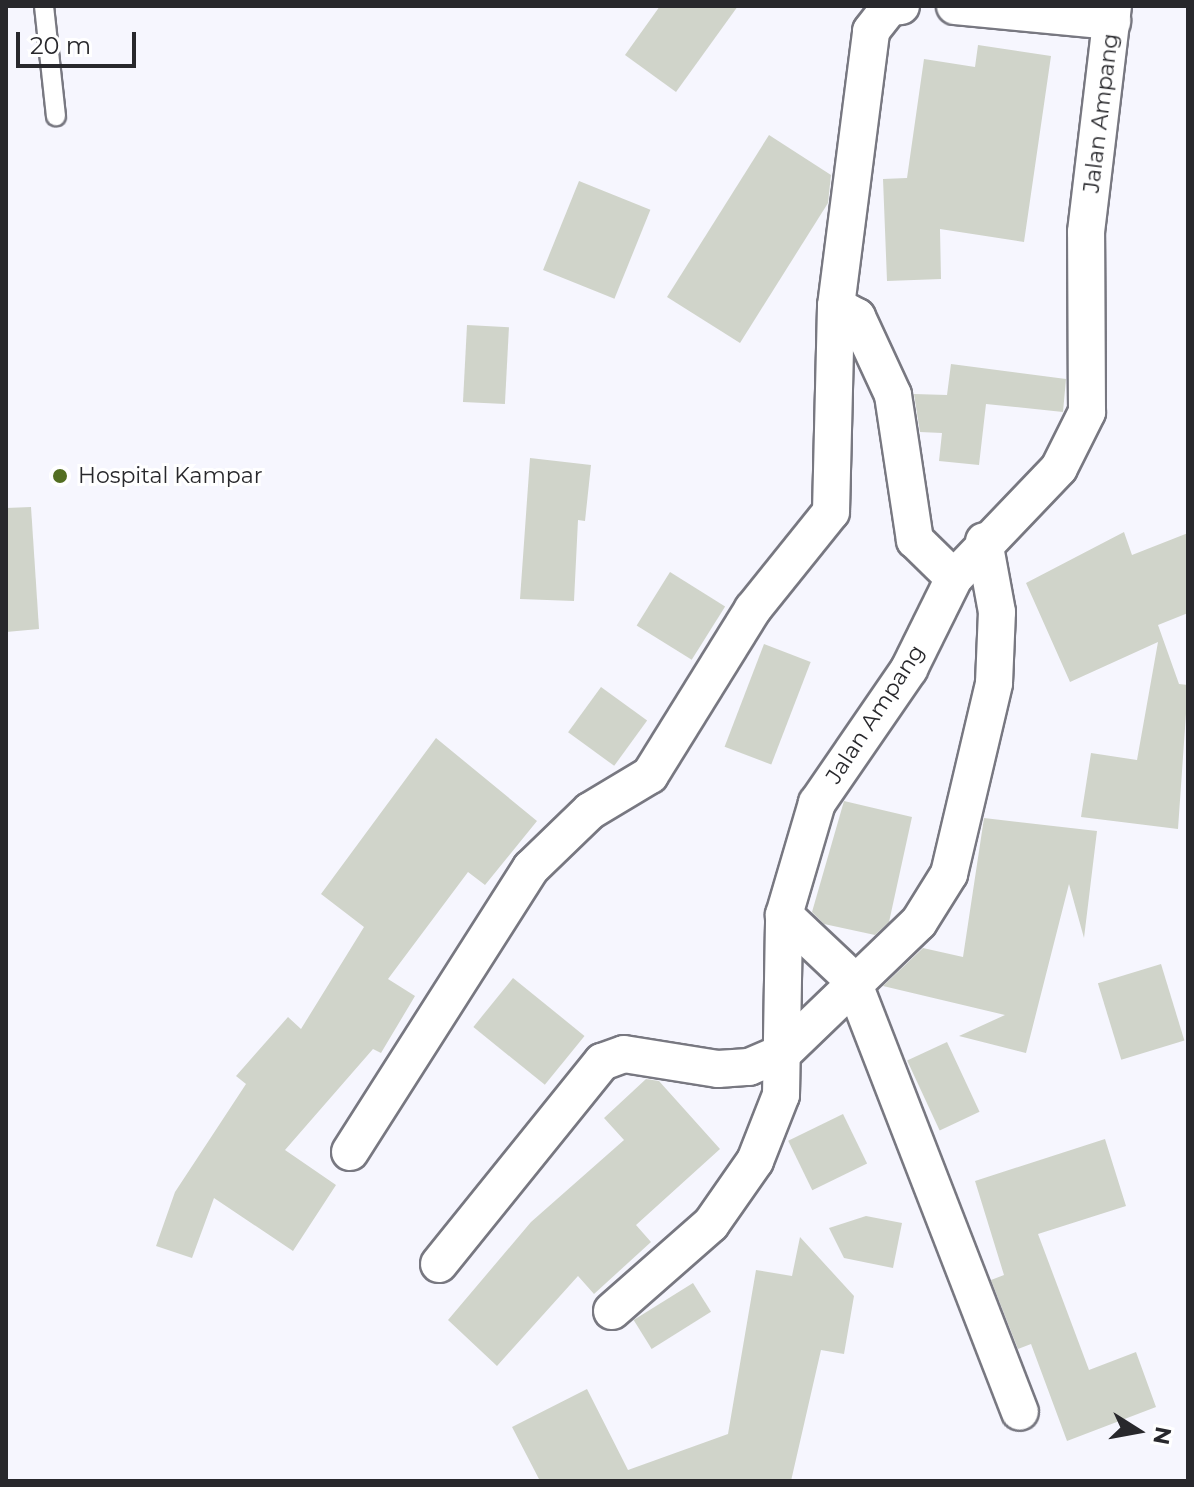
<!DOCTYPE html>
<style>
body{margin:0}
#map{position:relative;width:1194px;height:1487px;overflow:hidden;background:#f6f6fe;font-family:Montserrat,sans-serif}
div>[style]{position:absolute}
.building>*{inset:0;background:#d0d4ca;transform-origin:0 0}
.roads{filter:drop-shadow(2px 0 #787881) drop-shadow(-2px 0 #787881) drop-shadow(0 2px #787881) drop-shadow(0 -2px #787881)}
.service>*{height:18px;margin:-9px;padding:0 9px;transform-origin:9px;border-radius:9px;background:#fff}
.minor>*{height:36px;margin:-18px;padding:0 18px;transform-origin:18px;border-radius:18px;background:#fff}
.dots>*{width:22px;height:22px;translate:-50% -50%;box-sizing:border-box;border:4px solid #fff;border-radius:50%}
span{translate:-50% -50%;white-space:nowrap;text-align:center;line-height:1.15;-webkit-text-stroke:6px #fff;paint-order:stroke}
.street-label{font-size:22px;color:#28282c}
.poi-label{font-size:22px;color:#28282c}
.left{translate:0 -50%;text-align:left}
.frame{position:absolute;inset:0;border:8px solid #28282c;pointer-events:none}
.north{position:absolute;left:1098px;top:1391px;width:80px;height:80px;-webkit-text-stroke:6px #fff;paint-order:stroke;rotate:101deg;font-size:22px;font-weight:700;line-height:32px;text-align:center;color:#28282c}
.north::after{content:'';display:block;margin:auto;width:28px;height:36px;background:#28282c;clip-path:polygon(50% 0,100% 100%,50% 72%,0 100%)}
.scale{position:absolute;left:16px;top:32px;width:120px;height:36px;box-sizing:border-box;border:4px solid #28282c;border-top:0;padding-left:10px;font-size:24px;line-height:28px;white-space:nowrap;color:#28282c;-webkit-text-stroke:6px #fff;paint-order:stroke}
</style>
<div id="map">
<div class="building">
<i style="clip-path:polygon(660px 6px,738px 6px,676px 92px,625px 55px)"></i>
<i style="clip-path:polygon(978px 45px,1051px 56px,1024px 242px,940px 229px,941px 279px,887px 281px,883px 179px,907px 178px,924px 59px,975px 67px)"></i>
<i style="clip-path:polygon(769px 135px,831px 175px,828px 203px,740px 343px,667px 297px)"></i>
<i style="left:579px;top:181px;width:77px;height:96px;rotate:22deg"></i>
<i style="left:467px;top:325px;width:42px;height:77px;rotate:3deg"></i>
<i style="clip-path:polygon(951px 364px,1066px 379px,1063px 412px,986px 404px,979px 465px,939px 461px,942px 433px,920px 432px,914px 394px,947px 395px)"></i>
<i style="clip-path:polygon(530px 458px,591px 465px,585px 521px,578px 520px,574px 601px,520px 599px)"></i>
<i style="clip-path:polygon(31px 507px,39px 629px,6px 632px,6px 508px)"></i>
<i style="clip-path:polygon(1124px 532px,1132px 555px,1188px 533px,1188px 613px,1158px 625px,1179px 684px,1188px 685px,1178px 829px,1081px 817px,1091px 753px,1137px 760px,1158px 642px,1070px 682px,1026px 583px)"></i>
<i style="left:670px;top:572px;width:65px;height:63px;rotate:32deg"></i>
<i style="left:764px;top:644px;width:50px;height:110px;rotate:21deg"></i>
<i style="left:601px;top:687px;width:57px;height:56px;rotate:36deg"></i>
<i style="clip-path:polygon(436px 738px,537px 821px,485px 885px,468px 872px,388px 979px,415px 996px,381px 1053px,373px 1049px,285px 1150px,336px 1185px,293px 1251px,214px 1198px,192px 1258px,156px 1246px,175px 1192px,246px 1084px,236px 1076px,288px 1017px,301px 1029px,364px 927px,321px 894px)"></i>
<i style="clip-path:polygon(844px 801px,912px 817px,889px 922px,875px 935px,824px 924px,812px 912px)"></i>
<i style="clip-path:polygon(984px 818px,1097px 831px,1084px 938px,1069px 884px,1026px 1053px,959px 1036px,1005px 1015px,883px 986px,923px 948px,963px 957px)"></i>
<i style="left:1161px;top:964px;width:80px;height:66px;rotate:73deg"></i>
<i style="left:513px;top:978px;width:92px;height:63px;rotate:39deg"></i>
<i style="left:947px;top:1042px;width:77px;height:44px;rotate:65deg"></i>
<i style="clip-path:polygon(646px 1079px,659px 1081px,720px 1149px,636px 1225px,651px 1242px,594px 1294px,578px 1276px,497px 1366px,448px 1320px,531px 1222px,624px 1140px,604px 1118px)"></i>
<i style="left:843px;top:1114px;width:55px;height:61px;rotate:64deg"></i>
<i style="clip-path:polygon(1105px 1139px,1126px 1206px,1038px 1234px,1089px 1370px,1136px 1352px,1156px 1407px,1067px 1441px,1031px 1344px,1018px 1349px,991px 1280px,1004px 1275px,975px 1181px)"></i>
<i style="clip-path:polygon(866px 1216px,902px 1223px,893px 1268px,844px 1258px,829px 1228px)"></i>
<i style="clip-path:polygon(800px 1237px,854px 1296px,844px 1354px,821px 1350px,791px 1481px,540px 1481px,512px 1427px,587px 1389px,628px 1470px,728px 1434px,756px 1270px,792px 1276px)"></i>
<i style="left:693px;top:1283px;width:34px;height:70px;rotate:58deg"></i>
</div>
<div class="roads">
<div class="service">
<i style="left:44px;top:6px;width:111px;rotate:83.8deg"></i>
</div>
<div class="minor">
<i style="left:955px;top:6px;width:158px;rotate:5.5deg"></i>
<i style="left:836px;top:306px;width:24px;rotate:28deg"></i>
<i style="left:857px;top:317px;width:86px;rotate:65.2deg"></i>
<i style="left:893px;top:395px;width:147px;rotate:81.4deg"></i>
<i style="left:915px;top:540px;width:54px;rotate:44.3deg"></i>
<i style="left:784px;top:915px;width:93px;rotate:43.3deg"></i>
<i style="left:852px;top:979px;width:464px;rotate:68.8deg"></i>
<i style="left:350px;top:1152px;width:337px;rotate:-57.5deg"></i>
<i style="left:531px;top:868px;width:82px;rotate:-44deg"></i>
<i style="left:590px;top:811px;width:70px;rotate:-31deg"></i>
<i style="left:650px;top:775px;width:195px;rotate:-58.2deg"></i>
<i style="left:753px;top:609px;width:124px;rotate:-51.2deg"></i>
<i style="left:831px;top:512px;width:206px;rotate:-88.6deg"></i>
<i style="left:836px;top:306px;width:277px;rotate:-82.7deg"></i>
<i style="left:871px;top:31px;width:31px;rotate:-52deg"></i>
<i style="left:890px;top:7px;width:11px;rotate:-5deg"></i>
<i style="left:439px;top:1264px;width:260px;rotate:-51.1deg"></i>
<i style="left:602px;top:1062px;width:23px;rotate:-20deg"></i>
<i style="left:624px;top:1054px;width:95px;rotate:9.1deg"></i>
<i style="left:718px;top:1069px;width:31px;rotate:-4deg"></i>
<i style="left:749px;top:1067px;width:38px;rotate:-23deg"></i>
<i style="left:784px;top:1052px;width:187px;rotate:-43.9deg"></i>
<i style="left:919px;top:922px;width:57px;rotate:-58deg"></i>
<i style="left:949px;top:874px;width:196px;rotate:-76.7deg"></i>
<i style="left:994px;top:683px;width:71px;rotate:-87.6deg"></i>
<i style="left:997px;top:612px;width:72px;rotate:-100.4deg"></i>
<i style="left:612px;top:1311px;width:132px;rotate:-41.3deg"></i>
<i style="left:711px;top:1224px;width:77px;rotate:-55.1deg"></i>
<i style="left:755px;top:1161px;width:71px;rotate:-68.5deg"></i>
<i style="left:781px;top:1095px;width:180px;rotate:-89deg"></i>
<i style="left:784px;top:915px;width:117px;rotate:-73.6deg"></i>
<i style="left:817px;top:803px;width:163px;rotate:-55.5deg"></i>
<i style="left:909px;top:669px;width:102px;rotate:-63.7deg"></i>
<i style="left:954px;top:578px;width:152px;rotate:-46.3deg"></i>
<i style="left:1059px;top:468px;width:63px;rotate:-63.4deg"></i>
<i style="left:1087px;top:412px;width:180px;rotate:-90.3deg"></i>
<i style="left:1086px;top:232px;width:228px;rotate:-83.2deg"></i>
</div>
</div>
<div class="dots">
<i style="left:60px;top:476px;background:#536e21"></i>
</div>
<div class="street-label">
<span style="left:1101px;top:113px;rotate:-83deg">Jalan Ampang</span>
<span style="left:875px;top:714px;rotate:-57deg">Jalan Ampang</span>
</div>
<div class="poi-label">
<span class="left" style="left:78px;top:476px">Hospital Kampar</span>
</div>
<div class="frame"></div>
<div class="north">N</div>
<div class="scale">20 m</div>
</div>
